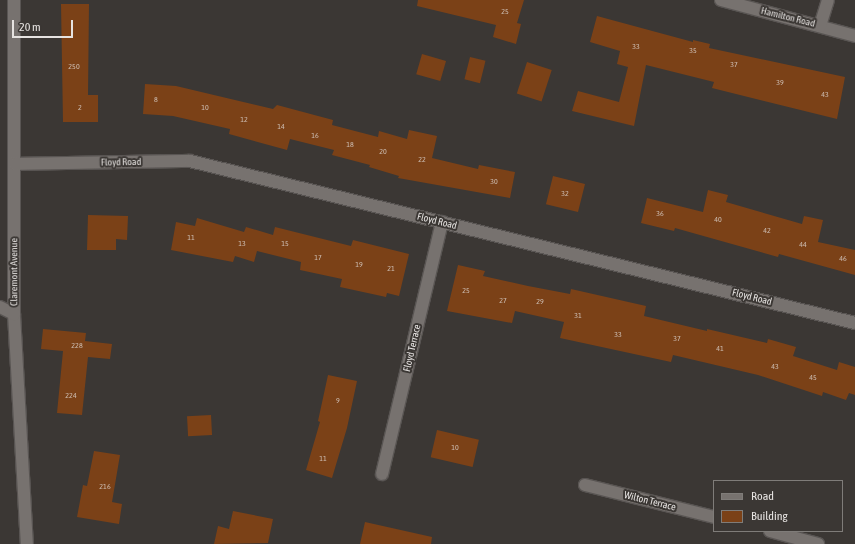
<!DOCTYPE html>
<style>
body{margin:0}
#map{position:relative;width:855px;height:544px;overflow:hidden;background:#3b3734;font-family:"Asap Condensed",sans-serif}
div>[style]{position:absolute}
.building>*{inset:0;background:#7b4117;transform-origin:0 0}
.roads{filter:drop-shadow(1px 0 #595553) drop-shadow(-1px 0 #595553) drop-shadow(0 1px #595553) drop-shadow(0 -1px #595553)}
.minor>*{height:12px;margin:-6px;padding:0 6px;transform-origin:6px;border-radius:6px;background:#77726f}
span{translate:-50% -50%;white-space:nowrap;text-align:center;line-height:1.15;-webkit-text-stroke:4px #3b3734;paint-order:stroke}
.number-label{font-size:8px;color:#cbbaae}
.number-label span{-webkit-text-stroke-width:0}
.street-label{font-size:10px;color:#e6e3e1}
.legend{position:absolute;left:713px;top:480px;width:130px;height:52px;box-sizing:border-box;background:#3b3734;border:1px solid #7f7c79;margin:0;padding:5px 7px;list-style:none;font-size:12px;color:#e6e3e1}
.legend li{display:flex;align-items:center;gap:8px;height:20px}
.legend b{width:20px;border:1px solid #7f7c79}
.scale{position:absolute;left:12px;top:20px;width:61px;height:18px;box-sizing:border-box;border:2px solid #e6e3e1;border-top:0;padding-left:5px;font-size:12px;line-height:14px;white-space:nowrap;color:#e6e3e1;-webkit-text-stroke:3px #3b3734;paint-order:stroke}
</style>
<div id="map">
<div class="building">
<i style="clip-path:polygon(418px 0,524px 0,517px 23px,521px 24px,516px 44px,493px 37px,496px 25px,417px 6px)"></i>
<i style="clip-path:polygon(61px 4px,89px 4px,88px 95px,98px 95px,98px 122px,63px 122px)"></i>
<i style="clip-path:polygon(597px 16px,693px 42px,693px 40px,710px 44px,709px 48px,845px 77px,837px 119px,712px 88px,714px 82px,646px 65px,634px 126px,572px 111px,578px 91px,619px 102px,628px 67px,617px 64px,620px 51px,590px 42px)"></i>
<i style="left:422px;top:54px;width:25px;height:21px;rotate:16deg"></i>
<i style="left:470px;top:57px;width:16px;height:23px;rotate:14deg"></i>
<i style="left:527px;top:62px;width:26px;height:33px;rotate:18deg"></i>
<i style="clip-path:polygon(145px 84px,176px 86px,273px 109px,277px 105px,333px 120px,332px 125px,378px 137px,379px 131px,407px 139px,409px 130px,437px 136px,432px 158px,478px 169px,479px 165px,515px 172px,510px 198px,398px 178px,399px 176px,369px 167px,370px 165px,332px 155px,334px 150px,290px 139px,287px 150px,229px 134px,230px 129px,173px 116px,143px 114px)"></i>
<i style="left:553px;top:176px;width:33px;height:29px;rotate:14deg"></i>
<i style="clip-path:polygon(708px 190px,728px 195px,726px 202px,802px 224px,804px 216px,823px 220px,818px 242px,855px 250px,855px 275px,779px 254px,778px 257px,675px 228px,674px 231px,641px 223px,647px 198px,703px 212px)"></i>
<i style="clip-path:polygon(88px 215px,128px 216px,127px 240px,116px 239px,116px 250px,87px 250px)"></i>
<i style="clip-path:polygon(197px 218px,244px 232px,246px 227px,273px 235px,275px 227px,351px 246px,353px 240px,409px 254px,399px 296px,387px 293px,386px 297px,340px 287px,342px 279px,300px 270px,301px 262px,257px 251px,254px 262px,235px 256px,233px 262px,171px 250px,176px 222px,195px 226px)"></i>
<i style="clip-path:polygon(458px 265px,485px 271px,483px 276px,528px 286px,570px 294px,571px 289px,646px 306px,644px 316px,707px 331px,707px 329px,767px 343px,768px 339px,796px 347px,793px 356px,837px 370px,839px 362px,855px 367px,855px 395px,849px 393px,846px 400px,823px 392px,822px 396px,758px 375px,673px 355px,671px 362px,560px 338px,564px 322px,515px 311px,512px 323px,447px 311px)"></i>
<i style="clip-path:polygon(43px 329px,86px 333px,85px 341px,112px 344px,110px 359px,88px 357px,82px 415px,57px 413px,63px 351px,41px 349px)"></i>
<i style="clip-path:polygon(328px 375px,357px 381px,347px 428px,332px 478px,306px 470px,320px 422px,318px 421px)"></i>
<i style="left:211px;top:415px;width:20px;height:24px;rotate:87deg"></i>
<i style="left:437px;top:430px;width:43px;height:28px;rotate:13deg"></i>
<i style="clip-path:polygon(94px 451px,120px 455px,112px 502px,122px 504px,119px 524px,77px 517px,83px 485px,87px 486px)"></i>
<i style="clip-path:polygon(233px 511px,273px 519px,268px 543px,214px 544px,218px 526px,229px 529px)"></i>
<i style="clip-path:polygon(365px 522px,432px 537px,431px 544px,360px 544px)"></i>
</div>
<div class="roads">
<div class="minor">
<i style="left:14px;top:0;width:314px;rotate:90deg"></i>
<i style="left:14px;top:314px;width:230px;rotate:86.8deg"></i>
<i style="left:721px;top:0;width:139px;rotate:15deg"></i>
<i style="left:820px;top:26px;width:27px;rotate:-73deg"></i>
<i style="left:15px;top:164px;width:175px;rotate:-1deg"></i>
<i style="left:190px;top:161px;width:684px;rotate:13.69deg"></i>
<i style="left:0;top:307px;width:16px;rotate:27deg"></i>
<i style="left:382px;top:474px;width:259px;rotate:-76.6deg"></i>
<i style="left:585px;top:485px;width:133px;rotate:13.9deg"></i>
<i style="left:770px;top:531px;width:50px;rotate:15.2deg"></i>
</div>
</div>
<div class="number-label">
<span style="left:505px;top:12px">25</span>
<span style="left:636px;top:47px">33</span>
<span style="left:693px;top:51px">35</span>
<span style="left:734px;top:65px">37</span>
<span style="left:74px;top:67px">250</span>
<span style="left:780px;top:83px">39</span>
<span style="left:825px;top:95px">43</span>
<span style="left:156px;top:100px">8</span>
<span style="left:80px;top:108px">2</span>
<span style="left:205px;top:108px">10</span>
<span style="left:244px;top:120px">12</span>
<span style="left:281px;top:127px">14</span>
<span style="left:315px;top:136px">16</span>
<span style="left:350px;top:145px">18</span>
<span style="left:383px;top:152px">20</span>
<span style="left:422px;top:160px">22</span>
<span style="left:494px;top:182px">30</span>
<span style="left:565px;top:194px">32</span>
<span style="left:660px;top:214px">36</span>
<span style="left:718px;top:220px">40</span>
<span style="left:767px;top:231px">42</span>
<span style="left:191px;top:238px">11</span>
<span style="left:242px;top:244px">13</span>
<span style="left:285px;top:244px">15</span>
<span style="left:803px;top:245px">44</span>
<span style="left:318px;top:258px">17</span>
<span style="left:843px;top:259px">46</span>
<span style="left:359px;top:265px">19</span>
<span style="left:391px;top:269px">21</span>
<span style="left:466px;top:291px">25</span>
<span style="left:503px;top:301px">27</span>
<span style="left:540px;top:302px">29</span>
<span style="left:578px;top:316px">31</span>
<span style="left:618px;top:335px">33</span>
<span style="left:677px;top:339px">37</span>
<span style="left:77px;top:346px">228</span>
<span style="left:720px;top:349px">41</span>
<span style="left:775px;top:367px">43</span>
<span style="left:813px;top:378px">45</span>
<span style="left:71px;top:396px">224</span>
<span style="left:338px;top:401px">9</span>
<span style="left:455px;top:448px">10</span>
<span style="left:323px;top:459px">11</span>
<span style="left:105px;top:487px">216</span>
</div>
<div class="street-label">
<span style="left:788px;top:17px;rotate:14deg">Hamilton Road</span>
<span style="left:121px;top:162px;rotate:-1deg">Floyd Road</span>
<span style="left:437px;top:221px;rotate:14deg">Floyd Road</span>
<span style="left:14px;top:272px;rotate:-90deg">Claremont Avenue</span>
<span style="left:752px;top:297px;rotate:14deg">Floyd Road</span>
<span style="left:412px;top:348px;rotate:-77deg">Floyd Terrace</span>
<span style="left:650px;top:501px;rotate:14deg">Wilton Terrace</span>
</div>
<ul class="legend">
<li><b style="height:5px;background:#77726f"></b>Road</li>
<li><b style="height:11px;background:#7b4117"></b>Building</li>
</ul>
<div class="scale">20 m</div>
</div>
